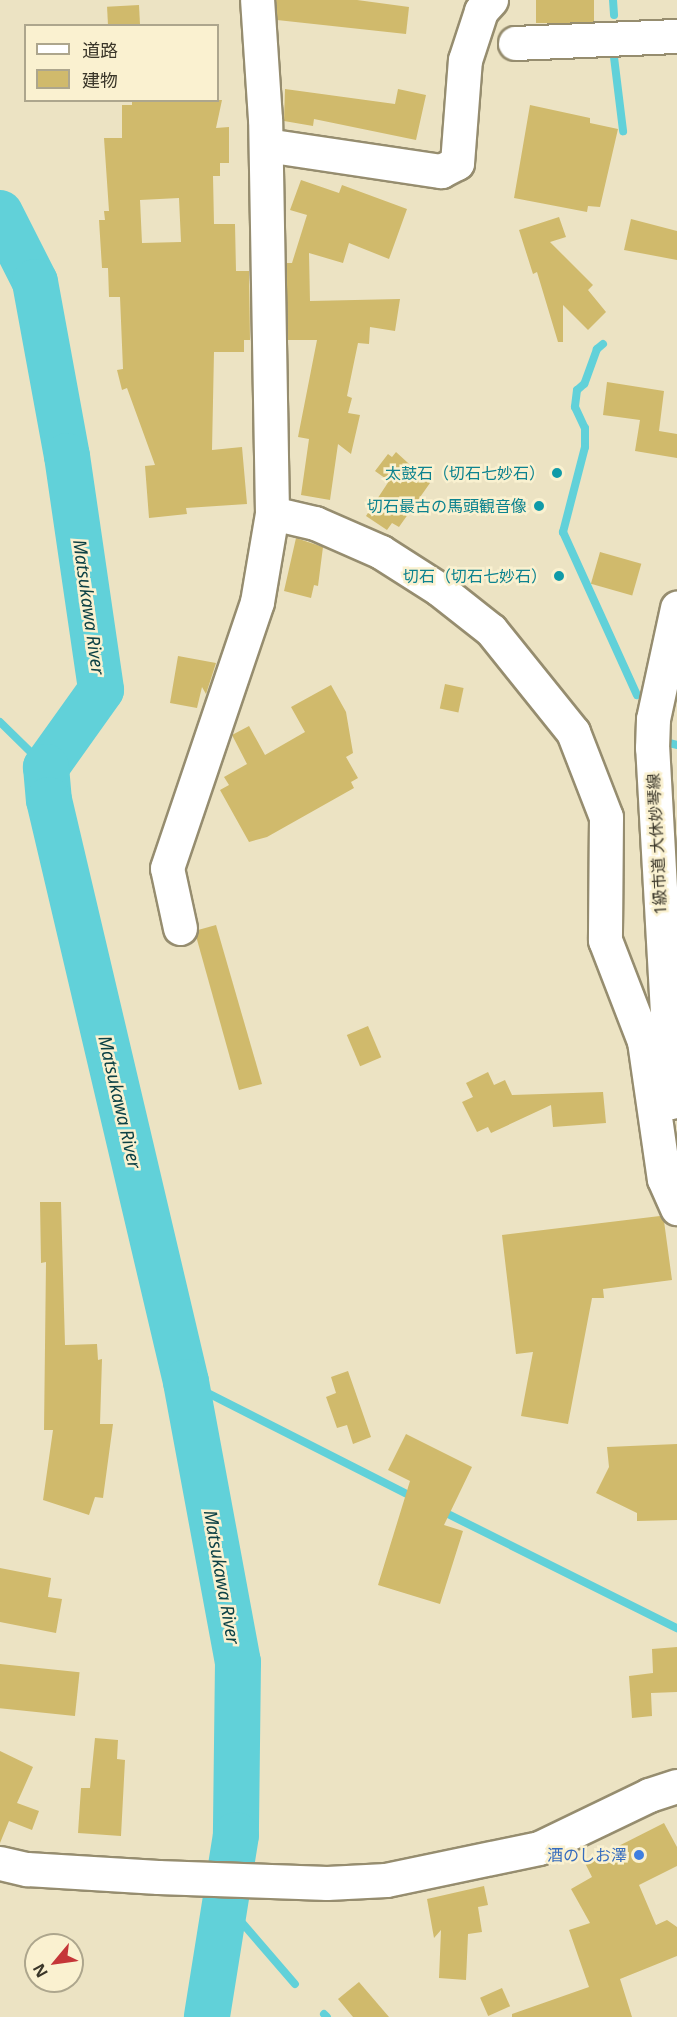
<!DOCTYPE html>
<meta charset="utf-8">
<style>
body{margin:0}
#map{position:relative;width:677px;height:2017px;overflow:hidden;background:#ece3c3;font-family:"Noto Sans","Noto Sans JP",sans-serif}
div>[style]{position:absolute}
.stream>*{height:8px;margin:-4px;padding:0 4px;transform-origin:4px;border-radius:4px;background:#61d1d9}
.river>*{height:46px;margin:-23px;padding:0 23px;transform-origin:23px;border-radius:23px;background:#61d1d9}
.building>*{inset:0;background:#d0ba6c;transform-origin:0 0}
.roads{filter:drop-shadow(2px 0 #968d6f) drop-shadow(-2px 0 #968d6f) drop-shadow(0 2px #968d6f) drop-shadow(0 -2px #968d6f)}
.minor>*{height:33px;margin:-16.5px;padding:0 16.5px;transform-origin:16.5px;border-radius:16.5px;background:#fff}
.dots>*{width:16px;height:16px;translate:-50% -50%;box-sizing:border-box;border:3px solid #faf1d0;border-radius:50%}
span{translate:-50% -50%;white-space:nowrap;text-align:center;line-height:1.15;-webkit-text-stroke:5px #faf1d0;paint-order:stroke}
.culture-label{font-size:16px;color:#0d838f}
.right{translate:-100% -50%;text-align:right}
.street-label{font-size:16px;color:#3a3629}
.shop-label{font-size:16px;color:#366cbe}
.water-label{font-size:18px;color:#0c4145;font-style:italic}
.legend{position:absolute;left:24px;top:24px;width:195px;height:78px;box-sizing:border-box;background:#faf1d0;border:2px solid #ada68d;margin:0;padding:8px 10px;list-style:none;font-size:18px;color:#3a3629}
.legend li{display:flex;align-items:center;gap:12px;height:30px}
.legend b{width:30px;border:2px solid #ada68d}
.north{position:absolute;left:24px;top:1933px;width:60px;height:60px;box-sizing:border-box;background:#faf1d0;border:2px solid #ada68d;border-radius:50%;rotate:241deg;font-size:16px;font-weight:700;line-height:24px;text-align:center;color:#3a3629}
.north::after{content:'';display:block;margin:auto;width:21px;height:27px;background:#c53638;clip-path:polygon(50% 0,100% 100%,50% 72%,0 100%)}
</style>
<div id="map">
<div class="stream">
<i style="left:613px;top:0;width:15px;rotate:86deg"></i>
<i style="left:613px;top:49px;width:83px;rotate:83deg"></i>
<i style="left:603px;top:344px;width:8px;rotate:140deg"></i>
<i style="left:597px;top:349px;width:37px;rotate:110deg"></i>
<i style="left:584px;top:384px;width:9px;rotate:139deg"></i>
<i style="left:577px;top:390px;width:17px;rotate:97deg"></i>
<i style="left:575px;top:407px;width:23px;rotate:65deg"></i>
<i style="left:585px;top:428px;width:19px;rotate:90deg"></i>
<i style="left:585px;top:447px;width:88px;rotate:104.5deg"></i>
<i style="left:563px;top:532px;width:179px;rotate:65.6deg"></i>
<i style="left:0;top:722px;width:64px;rotate:44.4deg"></i>
<i style="left:661px;top:741px;width:16px;rotate:14deg"></i>
<i style="left:186px;top:1382px;width:257px;rotate:26.9deg"></i>
<i style="left:442px;top:1511px;width:263px;rotate:26.5deg"></i>
<i style="left:225px;top:1903px;width:107px;rotate:49.2deg"></i>
<i style="left:324px;top:2014px;width:4px;rotate:45deg"></i>
</div>
<div class="river">
<i style="left:0;top:213px;width:77px;rotate:63.1deg"></i>
<i style="left:35px;top:282px;width:177px;rotate:79.6deg"></i>
<i style="left:67px;top:456px;width:236px;rotate:81.7deg"></i>
<i style="left:101px;top:690px;width:95px;rotate:125.5deg"></i>
<i style="left:46px;top:767px;width:33px;rotate:85deg"></i>
<i style="left:49px;top:800px;width:598px;rotate:76.75deg"></i>
<i style="left:186px;top:1382px;width:285px;rotate:79.5deg"></i>
<i style="left:238px;top:1662px;width:173px;rotate:90.7deg"></i>
<i style="left:236px;top:1835px;width:184px;rotate:99.1deg"></i>
</div>
<div class="building">
<i style="clip-path:polygon(276px 0,357px 0,409px 7px,406px 34px,277px 20px)"></i>
<i style="left:536px;top:0;width:58px;height:23px"></i>
<i style="left:139px;top:5px;width:21px;height:32px;rotate:87deg"></i>
<i style="clip-path:polygon(285px 89px,395px 104px,398px 89px,426px 95px,416px 140px,314px 119px,313px 126px,284px 121px)"></i>
<i style="clip-path:polygon(evenodd,132px 100px,222px 100px,216px 128px,229px 127px,229px 163px,220px 163px,220px 176px,213px 176px,214px 224px,235px 224px,236px 271px,249px 271px,250px 340px,244px 340px,244px 352px,214px 352px,212px 450px,242px 447px,247px 504px,186px 508px,187px 514px,149px 518px,145px 466px,155px 465px,127px 388px,122px 390px,117px 370px,123px 369px,120px 297px,109px 297px,108px 268px,102px 268px,99px 220px,105px 220px,104px 211px,109px 211px,104px 138px,122px 138px,122px 105px,132px 105px,132px 100px,179px 198px,181px 242px,142px 243px,140px 200px,179px 198px)"></i>
<i style="clip-path:polygon(530px 105px,590px 118px,590px 123px,618px 129px,600px 207px,588px 206px,587px 212px,514px 198px)"></i>
<i style="clip-path:polygon(301px 180px,339px 193px,342px 185px,407px 209px,389px 259px,349px 243px,343px 263px,309px 253px,310px 301px,400px 299px,395px 331px,370px 327px,369px 344px,358px 343px,347px 396px,352px 398px,348px 413px,360px 415px,351px 454px,338px 444px,330px 500px,301px 495px,309px 439px,298px 437px,317px 340px,288px 340px,286px 263px,292px 263px,307px 215px,290px 210px)"></i>
<i style="clip-path:polygon(559px 217px,566px 237px,550px 242px,593px 285px,588px 290px,606px 312px,588px 330px,563px 305px,563px 342px,558px 342px,537px 272px,533px 274px,519px 230px)"></i>
<i style="clip-path:polygon(631px 219px,677px 231px,677px 260px,624px 250px)"></i>
<i style="clip-path:polygon(607px 382px,664px 391px,659px 431px,677px 434px,677px 458px,635px 451px,640px 420px,603px 415px)"></i>
<i style="clip-path:polygon(396px 452px,430px 483px,399px 527px,392px 523px,387px 530px,366px 516px,389px 481px,375px 471px,388px 454px,392px 457px)"></i>
<i style="clip-path:polygon(296px 538px,323px 547px,318px 586px,314px 585px,311px 598px,284px 591px)"></i>
<i style="left:600px;top:552px;width:43px;height:33px;rotate:16deg"></i>
<i style="clip-path:polygon(178px 656px,216px 663px,206px 694px,202px 687px,197px 708px,170px 703px)"></i>
<i style="left:445px;top:684px;width:19px;height:25px;rotate:12deg"></i>
<i style="clip-path:polygon(331px 685px,346px 712px,353px 753px,346px 757px,358px 778px,351px 782px,354px 788px,267px 837px,249px 842px,220px 790px,229px 785px,224px 777px,247px 764px,232px 735px,249px 726px,265px 755px,305px 732px,291px 707px)"></i>
<i style="clip-path:polygon(216px 925px,262px 1084px,239px 1090px,196px 936px,198px 930px)"></i>
<i style="left:368px;top:1026px;width:34px;height:23px;rotate:67deg"></i>
<i style="clip-path:polygon(488px 1072px,494px 1085px,505px 1080px,512px 1095px,603px 1092px,606px 1123px,553px 1127px,551px 1105px,491px 1133px,488px 1127px,477px 1132px,462px 1102px,473px 1097px,466px 1083px)"></i>
<i style="clip-path:polygon(40px 1202px,61px 1202px,65px 1345px,97px 1344px,98px 1360px,102px 1359px,100px 1424px,113px 1424px,103px 1498px,95px 1497px,89px 1515px,43px 1500px,53px 1430px,44px 1430px,46px 1262px,41px 1263px)"></i>
<i style="clip-path:polygon(660px 1216px,664px 1221px,672px 1280px,603px 1289px,604px 1298px,592px 1298px,568px 1424px,521px 1416px,533px 1352px,516px 1354px,502px 1235px)"></i>
<i style="clip-path:polygon(348px 1371px,371px 1437px,353px 1444px,347px 1425px,337px 1428px,326px 1397px,336px 1393px,331px 1377px)"></i>
<i style="clip-path:polygon(406px 1434px,472px 1467px,444px 1525px,463px 1531px,440px 1604px,378px 1585px,410px 1481px,388px 1470px)"></i>
<i style="clip-path:polygon(677px 1444px,677px 1520px,637px 1521px,637px 1513px,596px 1493px,609px 1467px,607px 1447px)"></i>
<i style="clip-path:polygon(0 1568px,51px 1578px,48px 1597px,62px 1599px,56px 1633px,0 1622px)"></i>
<i style="clip-path:polygon(677px 1647px,677px 1692px,651px 1693px,652px 1716px,632px 1718px,629px 1676px,653px 1673px,652px 1649px)"></i>
<i style="left:0;top:1664px;width:80px;height:44px;rotate:6deg"></i>
<i style="clip-path:polygon(95px 1738px,118px 1740px,117px 1759px,125px 1760px,121px 1836px,78px 1833px,81px 1788px,90px 1788px)"></i>
<i style="clip-path:polygon(0 1751px,33px 1767px,17px 1803px,39px 1811px,32px 1830px,9px 1821px,0 1843px)"></i>
<i style="clip-path:polygon(664px 1823px,677px 1847px,677px 1866px,639px 1885px,656px 1925px,667px 1920px,677px 1927px,677px 1956px,620px 1979px,632px 2017px,512px 2017px,512px 2014px,589px 1987px,569px 1930px,590px 1923px,571px 1889px,592px 1877px,585px 1863px)"></i>
<i style="clip-path:polygon(484px 1886px,488px 1905px,478px 1907px,482px 1932px,468px 1934px,466px 1980px,439px 1978px,441px 1930px,434px 1938px,427px 1899px)"></i>
<i style="clip-path:polygon(359px 1982px,389px 2017px,353px 2017px,338px 1999px)"></i>
<i style="left:502px;top:1988px;width:20px;height:24px;rotate:66deg"></i>
</div>
<div class="roads">
<div class="minor">
<i style="left:515px;top:43px;width:162px;rotate:-2.5deg"></i>
<i style="left:266px;top:145px;width:177px;rotate:8.5deg"></i>
<i style="left:441px;top:171px;width:18px;rotate:-27deg"></i>
<i style="left:457px;top:163px;width:103px;rotate:-85.6deg"></i>
<i style="left:465px;top:60px;width:52px;rotate:-71.9deg"></i>
<i style="left:481px;top:11px;width:15px;rotate:-48deg"></i>
<i style="left:272px;top:513px;width:44px;rotate:13.1deg"></i>
<i style="left:315px;top:523px;width:72px;rotate:23.7deg"></i>
<i style="left:381px;top:552px;width:69px;rotate:32.5deg"></i>
<i style="left:439px;top:589px;width:66px;rotate:38.3deg"></i>
<i style="left:491px;top:630px;width:131px;rotate:51.2deg"></i>
<i style="left:573px;top:732px;width:91px;rotate:68.8deg"></i>
<i style="left:606px;top:817px;width:123px;rotate:90.5deg"></i>
<i style="left:605px;top:940px;width:108px;rotate:68.9deg"></i>
<i style="left:644px;top:1041px;width:139px;rotate:81.8deg"></i>
<i style="left:664px;top:1179px;width:32px;rotate:66deg"></i>
<i style="left:180px;top:928px;width:61px;rotate:-102.2deg"></i>
<i style="left:167px;top:868px;width:281px;rotate:-71.3deg"></i>
<i style="left:257px;top:602px;width:90px;rotate:-80.4deg"></i>
<i style="left:272px;top:513px;width:394px;rotate:-91deg"></i>
<i style="left:265px;top:119px;width:119px;rotate:-93.8deg"></i>
<i style="left:672px;top:1102px;width:355px;rotate:-93.2deg"></i>
<i style="left:652px;top:748px;width:29px;rotate:-88deg"></i>
<i style="left:653px;top:719px;width:114px;rotate:-77.8deg"></i>
<i style="left:0;top:1863px;width:28px;rotate:13deg"></i>
<i style="left:27px;top:1869px;width:131px;rotate:3.5deg"></i>
<i style="left:158px;top:1877px;width:169px;rotate:2deg"></i>
<i style="left:327px;top:1883px;width:59px;rotate:-2.9deg"></i>
<i style="left:386px;top:1880px;width:156px;rotate:-11.8deg"></i>
<i style="left:539px;top:1848px;width:122px;rotate:-25.7deg"></i>
<i style="left:649px;top:1795px;width:29px;rotate:-18deg"></i>
</div>
</div>
<div class="dots">
<i style="left:557px;top:473px;background:#0f9aa8"></i>
<i style="left:539px;top:506px;background:#0f9aa8"></i>
<i style="left:559px;top:576px;background:#0f9aa8"></i>
<i style="left:639px;top:1855px;background:#3f7fe0"></i>
</div>
<div class="culture-label">
<span class="right" style="left:545px;top:473px">太鼓石（切石七妙石）</span>
<span class="right" style="left:527px;top:506px">切石最古の馬頭観音像</span>
<span class="right" style="left:547px;top:576px">切石（切石七妙石）</span>
</div>
<div class="street-label">
<span style="left:657px;top:844px;rotate:-93deg">1級市道 大休妙琴線</span>
</div>
<div class="shop-label">
<span class="right" style="left:627px;top:1855px">酒のしお澤</span>
</div>
<div class="water-label">
<span style="left:89px;top:607px;rotate:82deg">Matsukawa River</span>
<span style="left:120px;top:1102px;rotate:77deg">Matsukawa River</span>
<span style="left:222px;top:1577px;rotate:80deg">Matsukawa River</span>
</div>
<ul class="legend">
<li><b style="height:8px;background:#fff"></b>道路</li>
<li><b style="height:16px;background:#d0ba6c"></b>建物</li>
</ul>
<div class="north">N</div>
</div>
